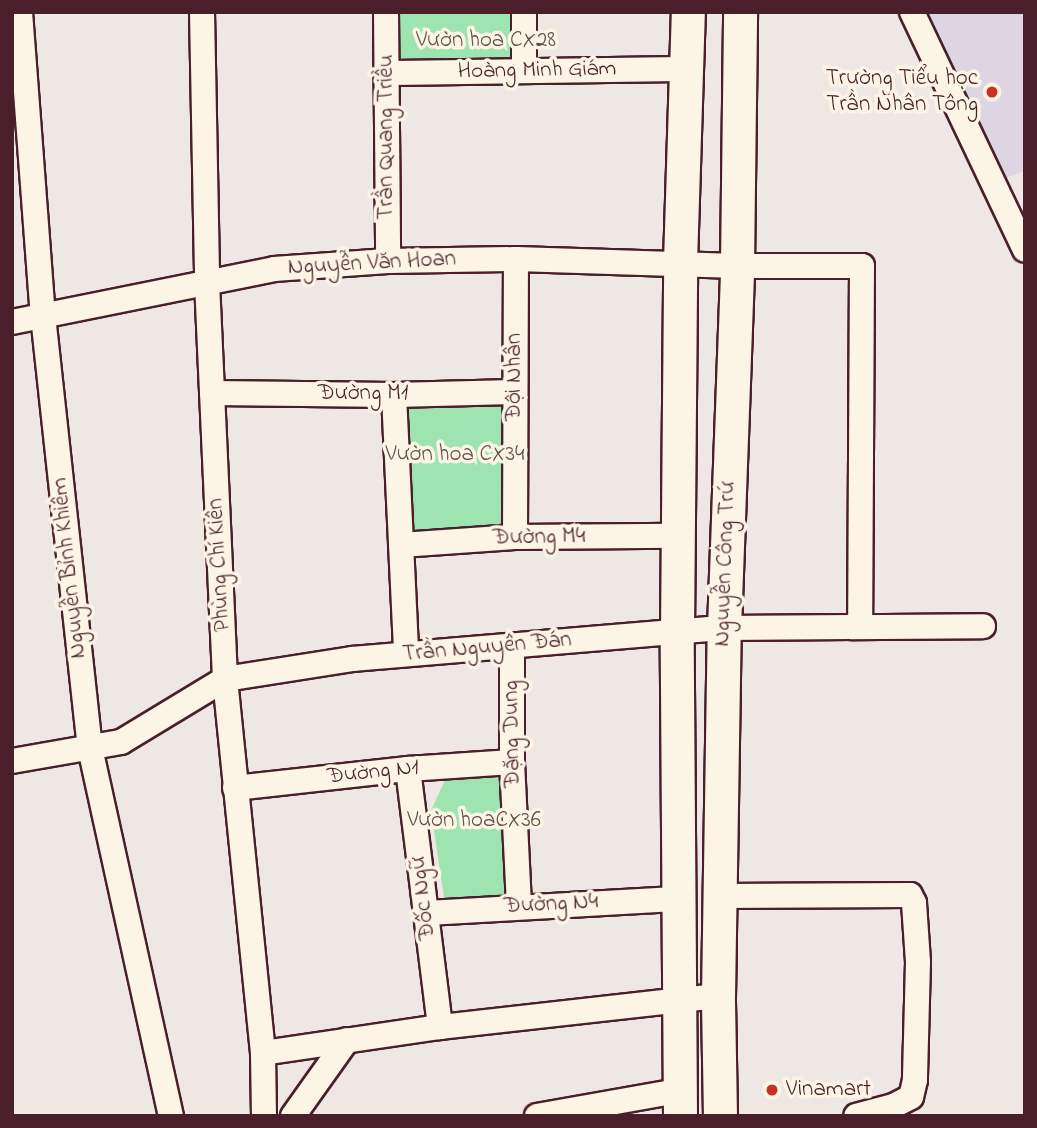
<!DOCTYPE html>
<meta charset="utf-8">
<style>
body{margin:0}
#map{position:relative;width:1037px;height:1128px;overflow:hidden;background:#eee7e4;font-family:"Indie Flower",sans-serif}
div>[style]{position:absolute}
.built>*{inset:0;background:#ddd6e2}
.green>*{inset:0;background:#9de4b1;transform-origin:0 0}
.roads{filter:drop-shadow(2px 0 #4a1f2b) drop-shadow(-2px 0 #4a1f2b) drop-shadow(0 2px #4a1f2b) drop-shadow(0 -2px #4a1f2b)}
.street>*{height:24px;margin:-12px;padding:0 12px;transform-origin:12px;border-radius:12px;background:#fcf5e5}
.secondary>*{height:33px;margin:-16.5px;padding:0 16.5px;transform-origin:16.5px;border-radius:16.5px;background:#fcf5e5}
.dots>*{width:19px;height:19px;translate:-50% -50%;box-sizing:border-box;border:4px solid #fcf5e5;border-radius:50%}
span{translate:-50% -50%;white-space:nowrap;text-align:center;line-height:1.15;-webkit-text-stroke:7px #fcf5e5;paint-order:stroke}
.park-label{font-size:23px;color:#5f504c}
.street-label{font-size:23px;color:#4a1f2b}
.poi-label{font-size:23px;color:#4a1f2b}
.right{translate:-100% -50%;text-align:right}
.left{translate:0 -50%;text-align:left}
.frame{position:absolute;inset:0;border:14px solid #4a1f2b;pointer-events:none}
</style>
<div id="map">
<div class="built">
<i style="clip-path:polygon(924px 12px,1025px 12px,1025px 171px,999px 180px)"></i>
</div>
<div class="green">
<i style="left:386px;top:12px;width:138px;height:61px"></i>
<i style="clip-path:polygon(502px 406px,502px 531px,427px 538px,413px 528px,406px 409px)"></i>
<i style="clip-path:polygon(512px 762px,519px 907px,446px 910px,431px 811px,445px 780px)"></i>
</div>
<div class="roads">
<div class="street">
<i style="left:20px;top:12px;width:305px;rotate:85.7deg"></i>
<i style="left:43px;top:316px;width:435px;rotate:83.8deg"></i>
<i style="left:90px;top:748px;width:377px;rotate:77.6deg"></i>
<i style="left:202px;top:12px;width:270px;rotate:88.9deg"></i>
<i style="left:207px;top:282px;width:397px;rotate:87.4deg"></i>
<i style="left:225px;top:679px;width:376px;rotate:84.2deg"></i>
<i style="left:263px;top:1053px;width:63px;rotate:89.1deg"></i>
<i style="left:386px;top:12px;width:249px;rotate:89.5deg"></i>
<i style="left:912px;top:12px;width:263px;rotate:64.6deg"></i>
<i style="left:524px;top:70px;width:58px;rotate:-90deg"></i>
<i style="left:387px;top:73px;width:300px;rotate:-0.8deg"></i>
<i style="left:12px;top:322px;width:267px;rotate:-11.4deg"></i>
<i style="left:274px;top:269px;width:114px;rotate:-4deg"></i>
<i style="left:388px;top:261px;width:128px;rotate:-0.9deg"></i>
<i style="left:516px;top:259px;width:221px;rotate:1.8deg"></i>
<i style="left:737px;top:266px;width:125px"></i>
<i style="left:862px;top:266px;width:361px;rotate:90.3deg"></i>
<i style="left:212px;top:393px;width:182px;rotate:0.6deg"></i>
<i style="left:394px;top:395px;width:120px;rotate:-1.4deg"></i>
<i style="left:394px;top:395px;width:259px;rotate:87.3deg"></i>
<i style="left:515px;top:537px;width:278px;rotate:-89.8deg"></i>
<i style="left:401px;top:545px;width:114px;rotate:-4deg"></i>
<i style="left:515px;top:537px;width:163px;rotate:-0.4deg"></i>
<i style="left:512px;top:646px;width:116px;rotate:90deg"></i>
<i style="left:512px;top:762px;width:145px;rotate:87.2deg"></i>
<i style="left:12px;top:761px;width:111px;rotate:-9.9deg"></i>
<i style="left:121px;top:742px;width:122px;rotate:-31.2deg"></i>
<i style="left:225px;top:679px;width:129px;rotate:-8.9deg"></i>
<i style="left:352px;top:659px;width:373px;rotate:-4.8deg"></i>
<i style="left:724px;top:628px;width:259px;rotate:-0.4deg"></i>
<i style="left:408px;top:769px;width:260px;rotate:82.9deg"></i>
<i style="left:235px;top:788px;width:174px;rotate:-6.3deg"></i>
<i style="left:408px;top:769px;width:104px;rotate:-3.9deg"></i>
<i style="left:719px;top:896px;width:191px;rotate:-0.3deg"></i>
<i style="left:910px;top:895px;width:9px;rotate:63deg"></i>
<i style="left:914px;top:903px;width:59px;rotate:86.1deg"></i>
<i style="left:918px;top:962px;width:118px;rotate:91.5deg"></i>
<i style="left:915px;top:1080px;width:17px;rotate:103deg"></i>
<i style="left:911px;top:1097px;width:20px;rotate:153deg"></i>
<i style="left:893px;top:1106px;width:38px;rotate:165deg"></i>
<i style="left:426px;top:913px;width:251px;rotate:-3.2deg"></i>
<i style="left:263px;top:1053px;width:179px;rotate:-8.4deg"></i>
<i style="left:440px;top:1027px;width:280px;rotate:-6.4deg"></i>
<i style="left:293px;top:1116px;width:93px;rotate:-54.6deg"></i>
<i style="left:537px;top:1116px;width:142px;rotate:-10.1deg"></i>
</div>
<div class="secondary">
<i style="left:680px;top:1116px;width:484px;rotate:-90.4deg"></i>
<i style="left:677px;top:632px;width:370px;rotate:-89.5deg"></i>
<i style="left:680px;top:262px;width:250px;rotate:-88.2deg"></i>
<i style="left:720px;top:1116px;width:120px;rotate:-91deg"></i>
<i style="left:718px;top:996px;width:368px;rotate:-89.1deg"></i>
<i style="left:724px;top:628px;width:362px;rotate:-87.9deg"></i>
<i style="left:737px;top:266px;width:254px;rotate:-89.3deg"></i>
</div>
</div>
<div class="dots">
<i style="left:992px;top:92px;background:#c8321e"></i>
<i style="left:772px;top:1090px;background:#c8321e"></i>
</div>
<div class="park-label">
<span style="left:486px;top:41px">Vườn hoa CX28</span>
<span style="left:455px;top:455px">Vườn hoa CX34</span>
<span style="left:474px;top:821px">Vườn hoaCX36</span>
</div>
<div class="street-label">
<span style="left:537px;top:71px;rotate:-1deg">Hoàng Minh Giám</span>
<span style="left:387px;top:137px;rotate:-90deg">Trần Quang Triều</span>
<span style="left:372px;top:264px;rotate:-3deg">Nguyễn Văn Hoan</span>
<span style="left:515px;top:377px;rotate:-90deg">Đội Nhân</span>
<span style="left:363px;top:394px">Đường M1</span>
<span style="left:539px;top:538px;rotate:-1deg">Đường M4</span>
<span style="left:726px;top:564px;rotate:-88deg">Nguyễn Công Trứ</span>
<span style="left:220px;top:565px;rotate:-93deg">Phùng Chí Kiên</span>
<span style="left:70px;top:568px;rotate:-96deg">Nguyễn Bỉnh Khiêm</span>
<span style="left:487px;top:648px;rotate:-5deg">Trần Nguyên Đán</span>
<span style="left:513px;top:734px;rotate:-91deg">Đặng Dung</span>
<span style="left:373px;top:773px;rotate:-6deg">Đường N1</span>
<span style="left:424px;top:898px;rotate:-97deg">Đốc Ngữ</span>
<span style="left:551px;top:905px;rotate:-3deg">Đường N4</span>
</div>
<div class="poi-label">
<span class="right" style="left:978px;top:92px">Trường Tiểu học<br>Trần Nhân Tông</span>
<span class="left" style="left:786px;top:1090px">Vinamart</span>
</div>
<div class="frame"></div>
</div>
